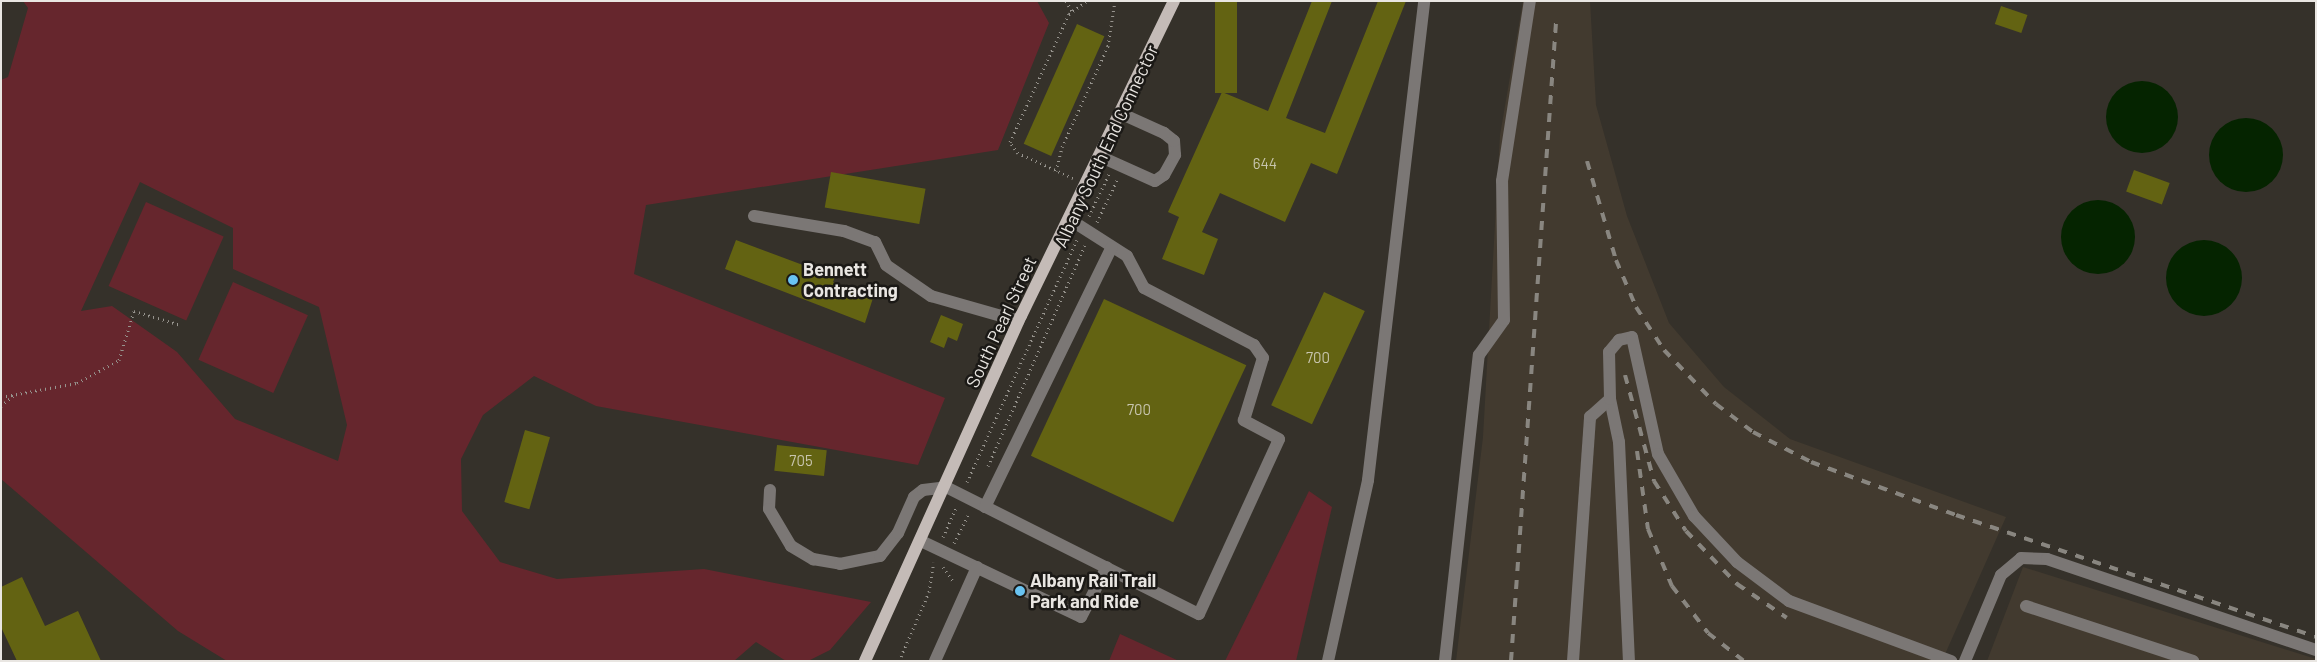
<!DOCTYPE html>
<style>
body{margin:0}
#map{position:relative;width:2317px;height:662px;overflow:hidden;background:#35312a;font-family:Barlow,sans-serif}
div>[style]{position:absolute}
.built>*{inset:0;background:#423a2f}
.green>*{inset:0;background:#66262d;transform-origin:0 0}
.water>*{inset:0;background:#052400}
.round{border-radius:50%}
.building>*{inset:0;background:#636312;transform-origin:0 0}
.path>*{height:3px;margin-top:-1.5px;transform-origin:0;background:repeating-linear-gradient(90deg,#97948e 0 1px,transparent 0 5px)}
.minor>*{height:12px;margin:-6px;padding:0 6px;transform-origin:6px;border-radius:6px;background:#7b7775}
.major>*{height:12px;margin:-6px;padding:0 6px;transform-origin:6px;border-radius:6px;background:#c4bbb7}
.rail>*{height:4px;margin-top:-2px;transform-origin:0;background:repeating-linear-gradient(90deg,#898680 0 9px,transparent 0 18px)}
.dots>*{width:14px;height:14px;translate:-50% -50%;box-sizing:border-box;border:2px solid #1b1916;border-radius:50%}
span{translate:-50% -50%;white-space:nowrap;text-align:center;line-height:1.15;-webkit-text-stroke:5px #1b1916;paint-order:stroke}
.number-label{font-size:15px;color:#c8c5ae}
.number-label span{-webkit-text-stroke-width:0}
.street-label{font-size:18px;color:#e9e6e2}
.poi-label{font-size:18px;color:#e9e6e2;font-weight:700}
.left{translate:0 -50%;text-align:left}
.frame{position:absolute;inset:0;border:2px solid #e9e6e2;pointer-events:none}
</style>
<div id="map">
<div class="built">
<i style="clip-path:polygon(1523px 1px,1590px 1px,1596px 105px,1627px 216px,1669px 323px,1724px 387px,1790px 439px,2006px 517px,1942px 661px,1456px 661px,1483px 437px,1500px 135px)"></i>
<i style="clip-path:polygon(2023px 567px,2316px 659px,2316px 661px,1987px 661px)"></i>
</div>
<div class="green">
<i style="clip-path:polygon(evenodd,23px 1px,1037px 1px,1049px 23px,998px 150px,646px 205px,634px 274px,945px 398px,918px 465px,596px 406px,534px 376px,483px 415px,461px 459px,462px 511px,500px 562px,557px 579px,704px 569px,871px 602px,830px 650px,808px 661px,786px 661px,756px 642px,734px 661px,227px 661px,178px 631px,1px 479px,1px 80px,8px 77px,28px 8px,23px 1px,140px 182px,233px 228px,233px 269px,319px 307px,347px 425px,338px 461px,235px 419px,177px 352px,112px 306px,81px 311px,140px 182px)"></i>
<i style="left:146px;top:202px;width:85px;height:92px;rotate:24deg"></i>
<i style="left:233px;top:282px;width:82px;height:85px;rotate:24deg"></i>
<i style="clip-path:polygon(1309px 491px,1332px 507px,1296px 661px,1225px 661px)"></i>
<i style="clip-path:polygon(1120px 634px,1179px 661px,1109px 661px)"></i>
</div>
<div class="water">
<i class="round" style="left:2106px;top:81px;width:72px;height:72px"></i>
<i class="round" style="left:2209px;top:118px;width:74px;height:74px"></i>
<i class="round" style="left:2061px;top:200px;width:74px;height:74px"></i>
<i class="round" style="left:2166px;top:240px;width:76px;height:76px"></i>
</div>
<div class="building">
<i style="left:1215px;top:1px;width:22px;height:92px"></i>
<i style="clip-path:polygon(1312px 1px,1332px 1px,1286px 118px,1325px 133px,1378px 1px,1406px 1px,1337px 174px,1311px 163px,1285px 222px,1220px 193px,1202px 232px,1218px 239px,1204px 275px,1162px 259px,1179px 217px,1168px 212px,1222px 92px,1268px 111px)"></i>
<i style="left:2001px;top:6px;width:28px;height:19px;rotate:19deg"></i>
<i style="left:1077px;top:24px;width:30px;height:131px;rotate:24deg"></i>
<i style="left:2134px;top:170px;width:38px;height:23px;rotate:20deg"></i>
<i style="left:831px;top:172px;width:96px;height:36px;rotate:10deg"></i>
<i style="clip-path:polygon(736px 240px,835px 277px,833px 282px,873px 298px,865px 323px,725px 269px)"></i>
<i style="left:1324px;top:292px;width:45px;height:125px;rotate:25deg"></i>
<i style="left:1104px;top:299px;width:157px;height:173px;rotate:25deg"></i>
<i style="clip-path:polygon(941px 315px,963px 324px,957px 341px,948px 337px,944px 348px,930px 342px)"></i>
<i style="left:525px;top:430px;width:26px;height:75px;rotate:16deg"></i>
<i style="left:777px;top:445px;width:50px;height:26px;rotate:6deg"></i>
<i style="clip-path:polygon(22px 577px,45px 626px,78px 611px,101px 661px,17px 661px,1px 627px,1px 587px)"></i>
</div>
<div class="path">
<i style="left:1066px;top:1px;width:12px;rotate:59deg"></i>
<i style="left:1056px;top:171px;width:25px;rotate:-76deg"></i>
<i style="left:1062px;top:147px;width:111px;rotate:-65.5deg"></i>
<i style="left:1108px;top:46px;width:46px;rotate:-81.2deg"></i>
<i style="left:1073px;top:178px;width:60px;rotate:-155.6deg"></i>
<i style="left:1018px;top:153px;width:14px;rotate:-126deg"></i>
<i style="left:1010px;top:142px;width:141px;rotate:-65.3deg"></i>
<i style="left:1069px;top:14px;width:22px;rotate:-36deg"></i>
<i style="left:1089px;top:216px;width:47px;rotate:-64.5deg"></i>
<i style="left:1097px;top:222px;width:49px;rotate:-64.5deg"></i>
<i style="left:1px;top:397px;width:77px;rotate:-10.4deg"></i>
<i style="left:77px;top:383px;width:48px;rotate:-28.7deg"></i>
<i style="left:119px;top:360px;width:51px;rotate:-73deg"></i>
<i style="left:134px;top:311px;width:49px;rotate:16.6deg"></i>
<i style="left:1px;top:406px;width:17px;rotate:-40deg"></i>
<i style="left:988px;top:466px;width:241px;rotate:-66.3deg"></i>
<i style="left:967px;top:482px;width:266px;rotate:-65.6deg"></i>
<i style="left:943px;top:537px;width:34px;rotate:-66deg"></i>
<i style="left:954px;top:543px;width:34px;rotate:-63deg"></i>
<i style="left:943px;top:567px;width:19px;rotate:55deg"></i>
<i style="left:899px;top:661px;width:75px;rotate:-66.5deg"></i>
<i style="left:929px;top:592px;width:30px;rotate:-81deg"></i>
</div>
<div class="minor">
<i style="left:1099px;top:156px;width:61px;rotate:24.1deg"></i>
<i style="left:1155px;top:181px;width:11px;rotate:-34deg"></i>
<i style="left:1164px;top:175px;width:23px;rotate:-61deg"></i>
<i style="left:1175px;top:155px;width:14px;rotate:-94deg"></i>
<i style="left:1174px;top:141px;width:13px;rotate:-141deg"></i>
<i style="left:1164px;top:133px;width:48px;rotate:-155.6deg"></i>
<i style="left:754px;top:216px;width:91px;rotate:9.5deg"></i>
<i style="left:844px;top:231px;width:33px;rotate:20deg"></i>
<i style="left:875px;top:242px;width:25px;rotate:64deg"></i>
<i style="left:886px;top:265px;width:55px;rotate:34.6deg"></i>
<i style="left:931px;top:296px;width:91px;rotate:15.9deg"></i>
<i style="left:1610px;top:399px;width:44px;rotate:78.2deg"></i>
<i style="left:1619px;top:442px;width:219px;rotate:87.4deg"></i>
<i style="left:770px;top:490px;width:19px;rotate:93deg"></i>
<i style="left:769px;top:509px;width:43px;rotate:59.3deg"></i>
<i style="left:791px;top:546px;width:26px;rotate:31deg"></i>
<i style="left:813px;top:559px;width:27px;rotate:10deg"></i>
<i style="left:840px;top:564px;width:41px;rotate:-11.3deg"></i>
<i style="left:880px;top:556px;width:29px;rotate:-52deg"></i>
<i style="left:898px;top:533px;width:39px;rotate:-66deg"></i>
<i style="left:914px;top:497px;width:11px;rotate:-38deg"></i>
<i style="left:923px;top:490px;width:23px;rotate:-7deg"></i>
<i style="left:946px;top:487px;width:283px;rotate:26.7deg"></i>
<i style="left:1199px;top:614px;width:192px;rotate:-65.4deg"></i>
<i style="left:1279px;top:439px;width:40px;rotate:-152deg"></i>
<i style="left:1244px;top:420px;width:65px;rotate:-73deg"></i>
<i style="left:1263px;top:358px;width:16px;rotate:-125deg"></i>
<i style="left:1254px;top:345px;width:124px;rotate:-152.6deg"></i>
<i style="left:1144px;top:288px;width:36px;rotate:-118deg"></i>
<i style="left:1127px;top:256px;width:69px;rotate:-147.5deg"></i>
<i style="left:985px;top:507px;width:289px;rotate:-64deg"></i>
<i style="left:921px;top:541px;width:177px;rotate:25.4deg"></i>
<i style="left:1081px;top:617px;width:56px;rotate:-62.5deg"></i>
<i style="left:2026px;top:606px;width:176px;rotate:18.2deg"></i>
<i style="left:935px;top:661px;width:103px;rotate:-65.9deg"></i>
<i style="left:1328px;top:661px;width:185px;rotate:-77.5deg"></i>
<i style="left:1368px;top:480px;width:482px;rotate:-83.3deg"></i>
<i style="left:1445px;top:661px;width:308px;rotate:-83.7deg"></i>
<i style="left:1479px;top:355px;width:43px;rotate:-54.5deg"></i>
<i style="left:1504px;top:320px;width:139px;rotate:-90.8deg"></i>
<i style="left:1502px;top:181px;width:182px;rotate:-81.2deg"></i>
<i style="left:1573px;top:661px;width:245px;rotate:-86deg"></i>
<i style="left:1590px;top:417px;width:27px;rotate:-42deg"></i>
<i style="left:1610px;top:399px;width:47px;rotate:-91.2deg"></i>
<i style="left:1609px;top:352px;width:16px;rotate:-50deg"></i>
<i style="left:1619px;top:340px;width:13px;rotate:-13deg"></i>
<i style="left:1632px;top:337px;width:120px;rotate:77.5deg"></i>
<i style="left:1658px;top:454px;width:72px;rotate:59.9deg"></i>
<i style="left:1694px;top:516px;width:63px;rotate:46.9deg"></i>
<i style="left:1737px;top:562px;width:65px;rotate:36.9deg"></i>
<i style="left:1789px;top:601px;width:173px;rotate:20.3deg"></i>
<i style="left:1965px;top:661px;width:93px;rotate:-67.3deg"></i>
<i style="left:2001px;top:575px;width:26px;rotate:-40deg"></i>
<i style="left:2021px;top:558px;width:26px;rotate:2deg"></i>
<i style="left:2047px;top:559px;width:284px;rotate:18.7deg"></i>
</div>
<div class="major">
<i style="left:865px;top:661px;width:379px;rotate:-65.7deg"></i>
<i style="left:1021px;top:316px;width:350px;rotate:-64.1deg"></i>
</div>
<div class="rail">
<i style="left:1587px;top:161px;width:103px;rotate:73.7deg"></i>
<i style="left:1616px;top:260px;width:51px;rotate:66.9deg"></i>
<i style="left:1636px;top:307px;width:51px;rotate:56.9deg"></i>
<i style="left:1664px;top:350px;width:75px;rotate:46.1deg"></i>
<i style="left:1716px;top:404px;width:46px;rotate:37.1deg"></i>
<i style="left:1753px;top:432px;width:65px;rotate:27.3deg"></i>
<i style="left:1811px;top:462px;width:154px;rotate:20.1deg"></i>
<i style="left:1956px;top:515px;width:380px;rotate:18.7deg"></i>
<i style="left:1625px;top:375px;width:110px;rotate:74.7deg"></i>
<i style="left:1654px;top:481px;width:59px;rotate:57.4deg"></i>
<i style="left:1686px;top:531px;width:74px;rotate:46.1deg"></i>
<i style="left:1737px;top:584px;width:60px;rotate:34.2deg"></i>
<i style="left:1637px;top:451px;width:79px;rotate:82deg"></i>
<i style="left:1648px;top:529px;width:62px;rotate:67.2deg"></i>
<i style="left:1672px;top:586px;width:59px;rotate:52.5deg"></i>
<i style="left:1708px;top:633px;width:46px;rotate:37.9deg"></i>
<i style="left:1511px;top:661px;width:641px;rotate:-85.97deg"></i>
</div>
<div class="dots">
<i style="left:793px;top:280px;background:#69c3f1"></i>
<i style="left:1020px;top:591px;background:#69c3f1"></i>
</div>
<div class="number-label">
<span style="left:1265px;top:164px">644</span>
<span style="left:1318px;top:358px">700</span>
<span style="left:1139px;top:410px">700</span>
<span style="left:801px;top:461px">705</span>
</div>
<div class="street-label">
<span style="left:1106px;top:146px;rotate:-65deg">Albany South End Connector</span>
<span style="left:1001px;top:322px;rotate:-65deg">South Pearl Street</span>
</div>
<div class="poi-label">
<span class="left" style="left:803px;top:280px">Bennett<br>Contracting</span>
<span class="left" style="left:1030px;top:591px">Albany Rail Trail<br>Park and Ride</span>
</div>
<div class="frame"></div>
</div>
